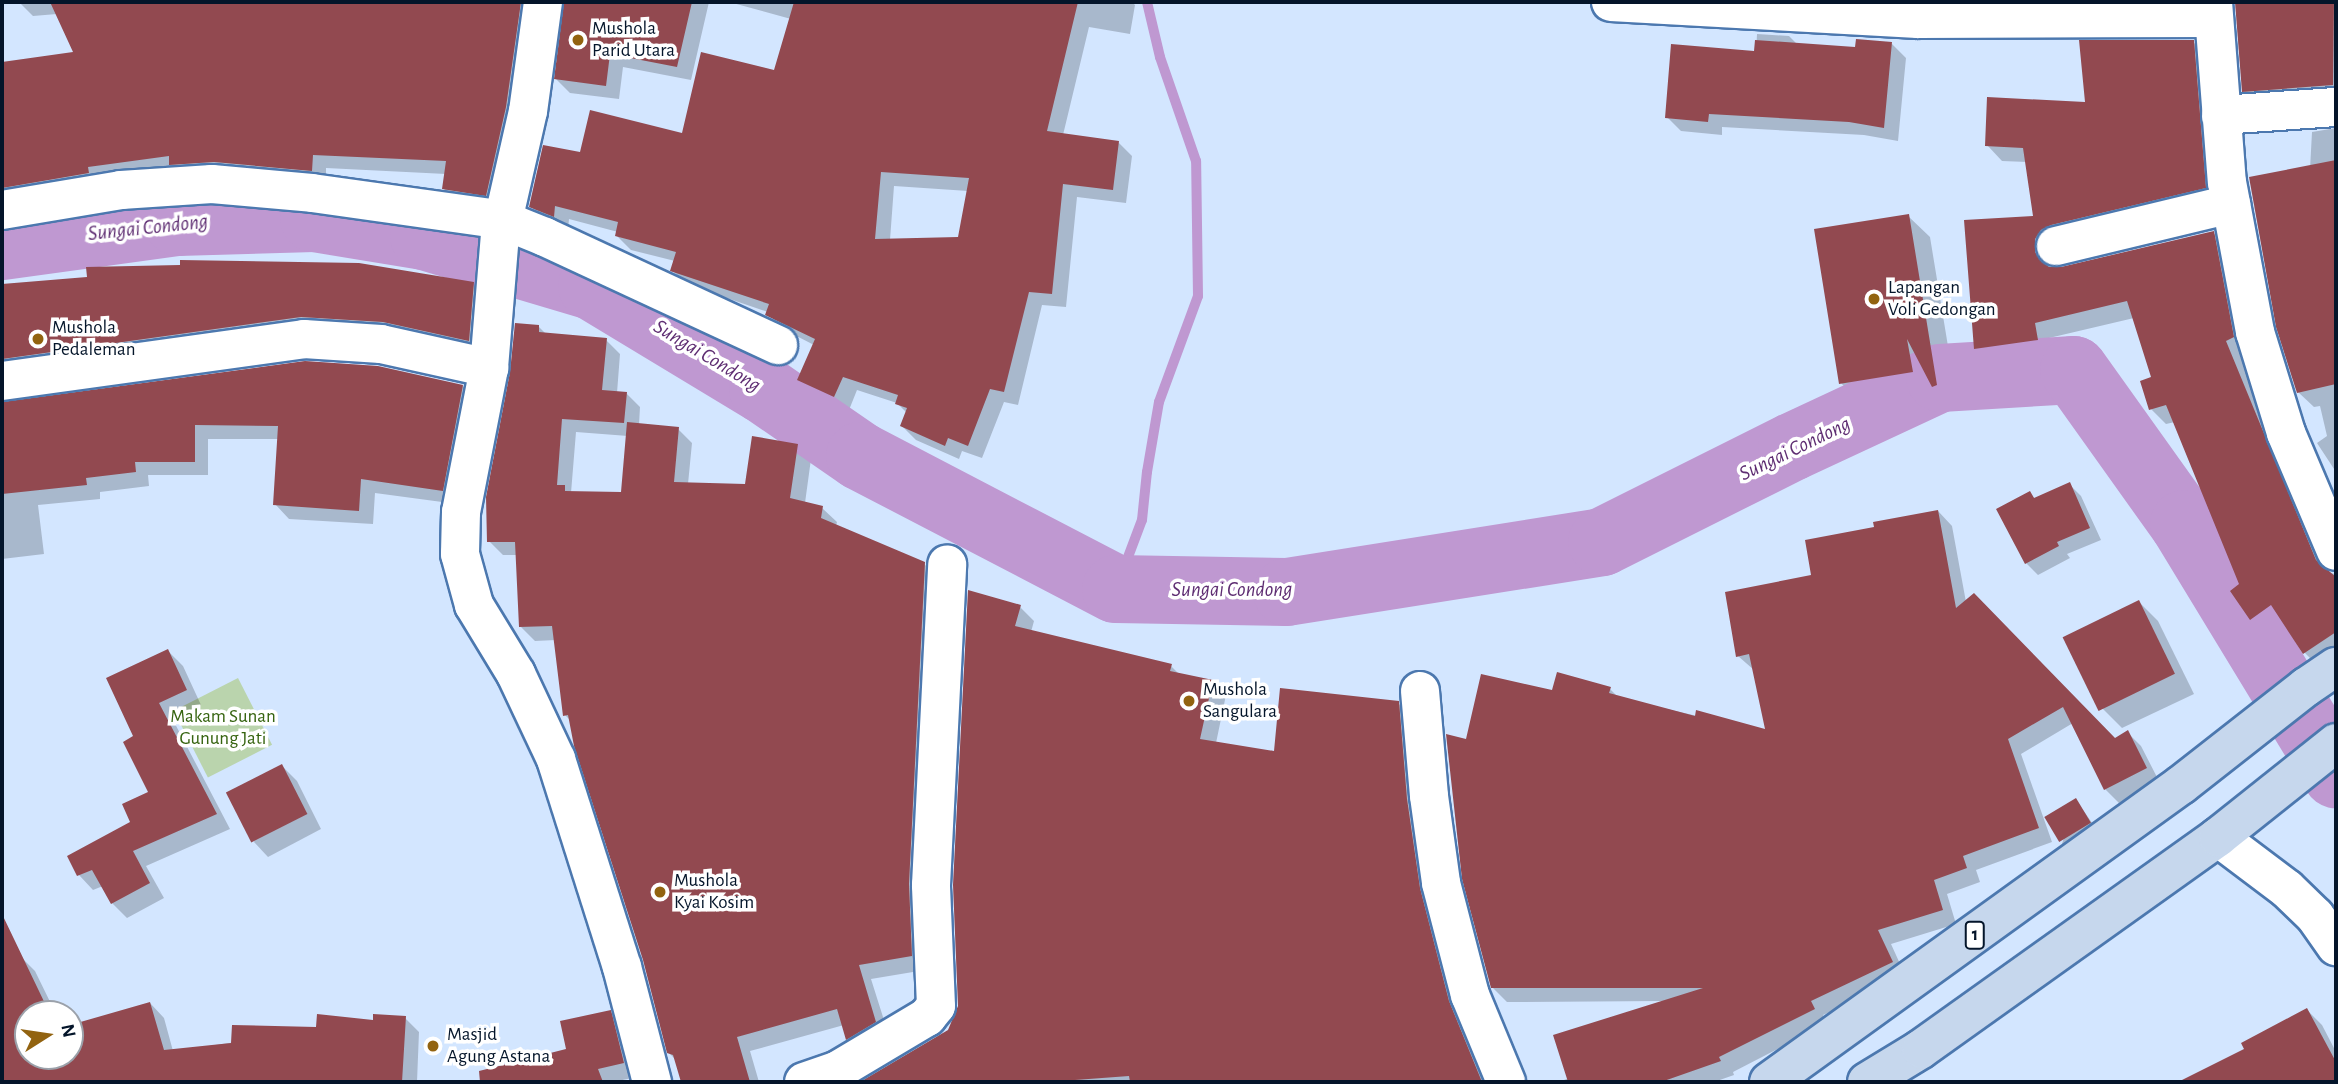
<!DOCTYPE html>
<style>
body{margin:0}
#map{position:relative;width:2338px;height:1084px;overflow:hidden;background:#d3e6ff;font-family:"Alegreya Sans",sans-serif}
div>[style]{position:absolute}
.green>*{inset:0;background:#bad4ad;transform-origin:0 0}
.shadow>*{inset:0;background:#0003}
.stream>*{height:10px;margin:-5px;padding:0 5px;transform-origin:5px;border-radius:5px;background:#bf98d1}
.river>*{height:68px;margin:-34px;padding:0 34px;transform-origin:34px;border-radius:34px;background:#bf98d1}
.building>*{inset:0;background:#924950;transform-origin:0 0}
.roads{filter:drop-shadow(2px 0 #4c78af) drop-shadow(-2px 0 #4c78af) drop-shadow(0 2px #4c78af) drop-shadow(0 -2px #4c78af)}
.minor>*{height:38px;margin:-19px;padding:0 19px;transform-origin:19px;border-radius:19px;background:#fff}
.highway>*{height:38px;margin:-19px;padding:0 19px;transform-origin:19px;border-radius:19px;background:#c6d7ed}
.dots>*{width:19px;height:19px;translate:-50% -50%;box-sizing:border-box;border:4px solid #fff;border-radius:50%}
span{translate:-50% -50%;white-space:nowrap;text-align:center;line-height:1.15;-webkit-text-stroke:7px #fff;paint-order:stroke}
.shield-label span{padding:2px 5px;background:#fff;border:2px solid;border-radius:5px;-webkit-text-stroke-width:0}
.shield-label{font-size:18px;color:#04152a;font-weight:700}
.poi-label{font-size:19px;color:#04152a}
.left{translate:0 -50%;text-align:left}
.park-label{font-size:19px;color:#366410}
.water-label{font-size:21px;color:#5e2d72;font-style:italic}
.frame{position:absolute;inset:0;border:4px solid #04152a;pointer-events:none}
.north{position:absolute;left:14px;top:1000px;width:70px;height:70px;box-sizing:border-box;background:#fff;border:2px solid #9ba1aa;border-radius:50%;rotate:78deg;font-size:19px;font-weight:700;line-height:28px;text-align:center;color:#04152a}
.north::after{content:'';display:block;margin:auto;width:24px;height:32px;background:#926310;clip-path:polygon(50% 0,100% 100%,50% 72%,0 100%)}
</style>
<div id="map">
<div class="green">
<i style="left:238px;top:678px;width:75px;height:72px;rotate:63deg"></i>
</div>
<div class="shadow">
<i style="clip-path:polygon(19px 2px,540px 2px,500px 209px,458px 203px,444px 189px,446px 174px,326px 168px,326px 184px,2px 207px,2px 64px,76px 53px,57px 14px,33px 16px)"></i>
<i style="clip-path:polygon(564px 2px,709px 2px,691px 80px,623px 67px,619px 99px,570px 93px,556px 79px)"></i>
<i style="clip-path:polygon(evenodd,729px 2px,1132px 2px,1135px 5px,1130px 34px,1089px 27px,1063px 135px,1118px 142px,1132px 156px,1126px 203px,1077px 197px,1066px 307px,1042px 305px,1018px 405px,1004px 402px,982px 458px,962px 451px,959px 459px,916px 440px,902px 426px,907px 413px,897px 403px,857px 390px,849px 410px,813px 394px,799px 380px,814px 345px,781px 328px,768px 312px,686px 284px,672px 270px,675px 261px,631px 250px,617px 236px,618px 232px,569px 219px,568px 230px,545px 220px,531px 206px,580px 154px,683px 135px,775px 73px,791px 19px,729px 2px,894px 186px,968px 191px,960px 238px,890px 240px,894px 186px)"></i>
<i style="clip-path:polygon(2237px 2px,2336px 2px,2336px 101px,2259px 106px,2244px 91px)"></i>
<i style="clip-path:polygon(1757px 34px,1789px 36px,1798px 45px,1857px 49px,1892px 44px,1906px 58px,1898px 141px,1864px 135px,1722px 127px,1722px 135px,1681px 131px,1667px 117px,1756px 53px)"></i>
<i style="clip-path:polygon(2193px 42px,2209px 57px,2220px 203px,2050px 255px,2050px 268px,2061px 269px,2213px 233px,2229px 248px,2248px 352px,2240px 356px,2329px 573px,2336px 574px,2336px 657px,2320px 668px,2305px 653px,2284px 621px,2266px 634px,2251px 618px,2241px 585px,2175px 422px,2166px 424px,2151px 409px,2153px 378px,2134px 318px,2049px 338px,2052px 355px,1991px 364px,1976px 349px,2035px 217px,2027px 162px,2002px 161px,1987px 145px,2087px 104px)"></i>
<i style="clip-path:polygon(2336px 128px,2336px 472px,2317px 443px,2327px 436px,2320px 406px,2314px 407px,2298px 392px,2312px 132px)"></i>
<i style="clip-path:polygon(1908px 216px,1930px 237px,1958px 407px,1955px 408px,1932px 385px,1934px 393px,1862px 405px,1841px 383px)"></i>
<i style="clip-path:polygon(89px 279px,473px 284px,487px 297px,482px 354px,397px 335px,2px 377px,2px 285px)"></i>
<i style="clip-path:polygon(evenodd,539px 327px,547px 335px,606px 340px,620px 354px,617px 393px,626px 393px,640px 407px,639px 425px,678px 429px,692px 443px,688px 484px,746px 486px,797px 445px,811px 459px,805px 503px,822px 508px,837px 522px,836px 526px,924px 564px,939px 578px,925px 970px,871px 979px,889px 1036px,862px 1052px,848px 1039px,844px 1025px,750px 1051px,759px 1082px,683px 1082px,677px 1061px,669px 1053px,645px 960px,571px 721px,565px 715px,556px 640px,535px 641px,521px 627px,517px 555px,503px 555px,489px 541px,539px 327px,576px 432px,628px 436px,623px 494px,571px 493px,576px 432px)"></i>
<i style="clip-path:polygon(463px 386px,477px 401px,457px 504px,375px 493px,373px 524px,289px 519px,275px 504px,279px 439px,208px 439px,208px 475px,148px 475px,149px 486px,100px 492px,100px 499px,38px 505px,44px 554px,2px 559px,2px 430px)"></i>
<i style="clip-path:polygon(2069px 484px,2081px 496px,2101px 540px,2067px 554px,2070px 558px,2038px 575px,2026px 563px,2030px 493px,2035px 499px)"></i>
<i style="clip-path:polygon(1938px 511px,1952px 526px,1966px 602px,2115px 741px,2127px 732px,2141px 746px,2160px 783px,2119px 803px,2105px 789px,2073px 723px,2021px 754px,2052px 842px,1976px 870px,1980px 882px,1947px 894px,1956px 924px,1891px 944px,1906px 977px,1823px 1015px,1828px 1023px,1733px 1072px,1734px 1075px,1714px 1082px,1559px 1082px,1569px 1078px,1663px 1001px,1507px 1002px,1493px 988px,1467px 741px,1554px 692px,1610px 689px,1619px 698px,1767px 732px,1754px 670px,1738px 656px,1813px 577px,1876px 528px)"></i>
<i style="clip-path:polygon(969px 592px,1020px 607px,1034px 621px,1031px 632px,1171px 666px,1180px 675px,1212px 681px,1226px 695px,1216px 743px,1276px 754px,1398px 703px,1412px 717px,1489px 1082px,1436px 1082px,1427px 1061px,1413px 1065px,1417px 1082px,863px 1082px,949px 1031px,960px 1005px)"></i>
<i style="clip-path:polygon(2139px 602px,2158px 621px,2194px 694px,2122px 728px,2103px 709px)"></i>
<i style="clip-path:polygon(168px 651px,183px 666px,201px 705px,172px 718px,230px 829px,146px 866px,164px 898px,127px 918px,112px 903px,103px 886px,93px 890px,79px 875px,132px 823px,151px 793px,136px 737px)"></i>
<i style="clip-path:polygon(282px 766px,297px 781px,321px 829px,268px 857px,254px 842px)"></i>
<i style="clip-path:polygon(2076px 800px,2097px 830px,2069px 851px,2062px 844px)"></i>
<i style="clip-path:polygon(21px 957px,35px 971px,56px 1014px,28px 1014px,28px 1056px,70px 1056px,70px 1026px,150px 1003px,164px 1018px,173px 1051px,405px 1018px,419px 1032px,417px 1082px,2px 1082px,2px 966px)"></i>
<i style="clip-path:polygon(2307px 1010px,2322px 1025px,2336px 1052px,2336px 1082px,2215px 1082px,2209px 1069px,2247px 1050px)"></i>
<i style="clip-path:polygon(610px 1012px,624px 1026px,637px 1077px,613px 1082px,494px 1082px,491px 1070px,568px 1051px)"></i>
</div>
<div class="stream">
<i style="left:1116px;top:589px;width:74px;rotate:-69.4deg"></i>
<i style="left:1142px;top:520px;width:48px;rotate:-84.1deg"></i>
<i style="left:1147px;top:472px;width:71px;rotate:-80.3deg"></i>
<i style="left:1159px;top:402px;width:113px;rotate:-69.8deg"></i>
<i style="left:1198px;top:296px;width:135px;rotate:-90.8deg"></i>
<i style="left:1196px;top:161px;width:110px;rotate:-109.1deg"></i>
<i style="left:1160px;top:57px;width:57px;rotate:-103.3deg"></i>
</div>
<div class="river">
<i style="left:2px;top:246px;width:178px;rotate:-7.8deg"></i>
<i style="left:178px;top:222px;width:136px;rotate:-1.7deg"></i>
<i style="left:314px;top:218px;width:111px;rotate:9.3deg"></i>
<i style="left:424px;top:236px;width:175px;rotate:16.6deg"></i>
<i style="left:592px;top:286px;width:200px;rotate:31.1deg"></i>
<i style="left:763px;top:389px;width:118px;rotate:34.6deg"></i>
<i style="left:860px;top:456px;width:288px;rotate:27.5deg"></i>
<i style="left:1116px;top:589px;width:171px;rotate:1deg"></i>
<i style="left:1287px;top:592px;width:319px;rotate:-9deg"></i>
<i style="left:1602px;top:542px;width:212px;rotate:-26.6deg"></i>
<i style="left:1792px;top:447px;width:163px;rotate:-25deg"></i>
<i style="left:1940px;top:378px;width:134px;rotate:-3.4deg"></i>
<i style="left:2074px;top:370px;width:189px;rotate:54.5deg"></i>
<i style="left:2184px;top:524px;width:293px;rotate:58.7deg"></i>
</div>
<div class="building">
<i style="clip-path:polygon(50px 2px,521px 2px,506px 107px,486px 196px,442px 189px,446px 161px,313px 155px,312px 171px,214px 162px,169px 165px,169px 156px,88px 167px,89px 173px,2px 188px,2px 62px,73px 52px)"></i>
<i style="clip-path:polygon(564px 2px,692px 2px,677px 67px,610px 54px,606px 86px,554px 79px)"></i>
<i style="clip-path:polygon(evenodd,794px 2px,1078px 2px,1047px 131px,1119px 141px,1113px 190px,1063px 184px,1052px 294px,1029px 292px,1004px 392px,990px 389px,968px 446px,948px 438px,945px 446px,900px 426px,907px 408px,895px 404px,898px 395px,843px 377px,834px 397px,797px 380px,815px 339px,765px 315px,769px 304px,670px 271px,676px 252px,615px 236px,618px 222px,555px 206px,554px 217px,529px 207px,543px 145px,580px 152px,590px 110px,682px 133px,701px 52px,774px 70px,794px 2px,881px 172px,969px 178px,958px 237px,875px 239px,881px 172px)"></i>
<i style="clip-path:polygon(2235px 2px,2334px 2px,2333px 85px,2242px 92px)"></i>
<i style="clip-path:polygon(1856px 39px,1892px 42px,1884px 128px,1849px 122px,1709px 114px,1708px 122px,1665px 118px,1671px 44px,1754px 51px,1755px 40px,1855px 47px)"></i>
<i style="clip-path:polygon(2079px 40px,2194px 40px,2206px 188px,2051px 225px,2041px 230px,2035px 239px,2035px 252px,2041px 261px,2049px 267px,2061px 267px,2214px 231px,2234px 337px,2226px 341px,2316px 560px,2336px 577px,2336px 632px,2303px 654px,2271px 605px,2250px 620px,2230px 591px,2239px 584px,2166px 405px,2149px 410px,2140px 381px,2151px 377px,2127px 301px,2035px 323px,2038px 340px,1974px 349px,1964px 220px,2033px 216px,2023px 148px,1985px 146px,1987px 97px,2085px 102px)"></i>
<i style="clip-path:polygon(2336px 160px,2336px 384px,2297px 393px,2276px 327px,2249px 177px)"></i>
<i style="clip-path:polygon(1909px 214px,1937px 385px,1932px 387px,1907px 339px,1913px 372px,1839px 384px,1814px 229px)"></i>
<i style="clip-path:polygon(180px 260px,359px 263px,474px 282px,469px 341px,383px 322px,301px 317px,2px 359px,2px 284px,87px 277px,86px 267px,180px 265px)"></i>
<i style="clip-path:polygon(515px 323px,539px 325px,539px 332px,607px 338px,602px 390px,627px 392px,624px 423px,562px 419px,557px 485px,565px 485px,565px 491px,621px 492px,627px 422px,679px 427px,674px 482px,745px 484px,752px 436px,798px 444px,790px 498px,823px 506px,821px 518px,925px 562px,909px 884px,912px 956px,859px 965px,876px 1022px,846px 1040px,837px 1009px,737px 1037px,750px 1082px,681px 1082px,673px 1055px,667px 1053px,643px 960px,574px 746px,568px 715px,563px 716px,552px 626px,519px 627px,515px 542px,487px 542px,486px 497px,510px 372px)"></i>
<i style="clip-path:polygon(305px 361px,378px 366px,463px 385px,443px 491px,361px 479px,359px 511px,273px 505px,278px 426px,195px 425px,195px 462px,135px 462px,136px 472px,86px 478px,87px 485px,2px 494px,2px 402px)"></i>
<i style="clip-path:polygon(2070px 482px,2090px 528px,2057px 542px,2059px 546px,2025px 564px,1996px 509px,2030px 491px,2034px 498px)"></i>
<i style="clip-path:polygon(1938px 510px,1956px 608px,1974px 593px,2115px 738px,2128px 730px,2147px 768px,2104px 790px,2063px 707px,2008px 739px,2039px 828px,1963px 856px,1967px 868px,1934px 880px,1943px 910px,1878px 930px,1893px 962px,1811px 1001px,1815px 1009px,1719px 1057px,1721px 1061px,1661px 1082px,1568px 1082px,1553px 1035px,1703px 988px,1491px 988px,1462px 879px,1446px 734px,1466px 739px,1481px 674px,1552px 690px,1557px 672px,1611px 687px,1609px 693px,1695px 716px,1696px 710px,1765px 729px,1749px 654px,1736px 657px,1725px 592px,1811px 575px,1805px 540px,1874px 527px,1873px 522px)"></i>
<i style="clip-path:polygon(968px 590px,1021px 605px,1015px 626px,1172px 664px,1170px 671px,1213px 680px,1200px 739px,1274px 751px,1280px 688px,1399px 701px,1407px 799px,1420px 888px,1449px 1001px,1482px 1082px,1130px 1082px,1129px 1076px,1048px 1082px,860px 1082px,948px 1030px,958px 1006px,953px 885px)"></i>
<i style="left:2139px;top:600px;width:82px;height:85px;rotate:64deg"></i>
<i style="clip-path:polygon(168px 649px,187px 690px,159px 703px,217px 814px,133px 851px,150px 883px,111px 904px,92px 870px,77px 876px,67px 856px,130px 822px,122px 804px,148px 792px,123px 742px,133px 736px,106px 678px)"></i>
<i style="left:282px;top:764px;width:56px;height:63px;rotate:63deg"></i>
<i style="left:2076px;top:798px;width:29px;height:37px;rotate:59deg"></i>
<i style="clip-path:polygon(2px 914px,50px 1014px,28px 1014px,28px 1056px,70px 1056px,70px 1025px,150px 1002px,164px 1050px,231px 1043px,232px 1025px,316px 1027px,317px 1014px,373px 1020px,373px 1014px,406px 1016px,402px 1082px,2px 1082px)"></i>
<i style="clip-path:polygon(2307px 1008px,2336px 1062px,2336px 1082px,2178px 1082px,2244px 1049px,2241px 1043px)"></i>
<i style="clip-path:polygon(611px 1010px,624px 1063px,598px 1069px,603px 1082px,480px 1082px,479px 1071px,566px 1049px,560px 1021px)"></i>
</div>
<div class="roads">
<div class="minor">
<i style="left:543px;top:2px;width:110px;rotate:97.8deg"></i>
<i style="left:528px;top:111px;width:126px;rotate:102.8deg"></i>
<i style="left:500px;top:234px;width:134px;rotate:94.7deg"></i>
<i style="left:489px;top:368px;width:147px;rotate:101deg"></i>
<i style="left:461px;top:512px;width:42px;rotate:91.4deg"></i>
<i style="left:460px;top:554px;width:53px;rotate:74.6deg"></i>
<i style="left:474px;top:605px;width:81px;rotate:58.7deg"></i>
<i style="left:516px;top:674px;width:94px;rotate:64.8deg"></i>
<i style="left:556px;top:759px;width:218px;rotate:72.4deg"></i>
<i style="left:622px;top:967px;width:119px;rotate:75.4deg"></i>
<i style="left:1611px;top:2px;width:307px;rotate:3.2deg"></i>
<i style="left:1918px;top:19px;width:295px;rotate:-0.2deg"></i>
<i style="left:2213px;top:2px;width:181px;rotate:85.6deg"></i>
<i style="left:2227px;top:182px;width:153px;rotate:79.4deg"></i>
<i style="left:2255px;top:332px;width:106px;rotate:72.9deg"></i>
<i style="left:2286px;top:433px;width:128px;rotate:67deg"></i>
<i style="left:2221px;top:115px;width:115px;rotate:-4deg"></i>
<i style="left:2px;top:210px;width:121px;rotate:-9.5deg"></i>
<i style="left:121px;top:190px;width:91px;rotate:-3.8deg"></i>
<i style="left:212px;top:184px;width:100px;rotate:5.1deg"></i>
<i style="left:312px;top:193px;width:193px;rotate:8deg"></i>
<i style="left:503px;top:220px;width:45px;rotate:22deg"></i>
<i style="left:545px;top:237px;width:257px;rotate:24.9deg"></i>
<i style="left:2056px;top:246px;width:180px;rotate:-13.5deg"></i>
<i style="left:2px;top:381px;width:305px;rotate:-7.9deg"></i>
<i style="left:304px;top:339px;width:77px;rotate:3.7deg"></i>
<i style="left:381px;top:344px;width:111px;rotate:12.5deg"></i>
<i style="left:1420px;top:691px;width:105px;rotate:85.1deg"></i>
<i style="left:1429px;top:796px;width:88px;rotate:82.1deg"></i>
<i style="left:1441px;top:883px;width:116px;rotate:75.5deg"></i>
<i style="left:1470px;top:995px;width:94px;rotate:67.5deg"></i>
<i style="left:2218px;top:837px;width:86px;rotate:37deg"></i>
<i style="left:2287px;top:889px;width:39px;rotate:44deg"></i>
<i style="left:2315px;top:916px;width:37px;rotate:55deg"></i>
<i style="left:804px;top:1082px;width:36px;rotate:-19deg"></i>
<i style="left:838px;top:1070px;width:104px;rotate:-30.8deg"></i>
<i style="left:927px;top:1017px;width:14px;rotate:-51deg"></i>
<i style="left:936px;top:1006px;width:121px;rotate:-92.4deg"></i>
<i style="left:931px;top:885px;width:321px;rotate:-87.1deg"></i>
</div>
<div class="highway">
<i style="left:1769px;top:1082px;width:508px;rotate:-35.79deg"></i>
<i style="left:2181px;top:785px;width:159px;rotate:-38.1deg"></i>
<i style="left:2306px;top:687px;width:36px;rotate:-34deg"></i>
<i style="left:1867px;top:1082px;width:63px;rotate:-31.4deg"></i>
<i style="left:1921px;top:1049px;width:365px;rotate:-35.5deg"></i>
<i style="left:2218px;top:837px;width:151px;rotate:-38.5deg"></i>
</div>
</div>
<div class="dots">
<i style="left:578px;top:40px;background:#926310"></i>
<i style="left:1874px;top:299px;background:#926310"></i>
<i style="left:38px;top:339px;background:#926310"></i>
<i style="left:1189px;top:701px;background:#926310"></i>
<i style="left:660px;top:892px;background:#926310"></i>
<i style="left:433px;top:1046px;background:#926310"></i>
</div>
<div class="shield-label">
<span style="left:1975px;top:935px">1</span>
</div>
<div class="poi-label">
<span class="left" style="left:592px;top:40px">Mushola<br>Parid Utara</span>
<span class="left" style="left:1888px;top:299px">Lapangan<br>Voli Gedongan</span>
<span class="left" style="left:52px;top:339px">Mushola<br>Pedaleman</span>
<span class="left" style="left:1203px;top:701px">Mushola<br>Sangulara</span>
<span class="left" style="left:674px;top:892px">Mushola<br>Kyai Kosim</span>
<span class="left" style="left:447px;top:1046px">Masjid<br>Agung Astana</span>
</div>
<div class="park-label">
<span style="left:223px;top:728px">Makam Sunan<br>Gunung Jati</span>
</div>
<div class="water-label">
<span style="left:148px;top:228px;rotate:-6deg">Sungai Condong</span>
<span style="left:707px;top:356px;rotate:31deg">Sungai Condong</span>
<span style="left:1795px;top:449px;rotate:-26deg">Sungai Condong</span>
<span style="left:1232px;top:590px">Sungai Condong</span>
</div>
<div class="frame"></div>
<div class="north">N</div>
</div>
